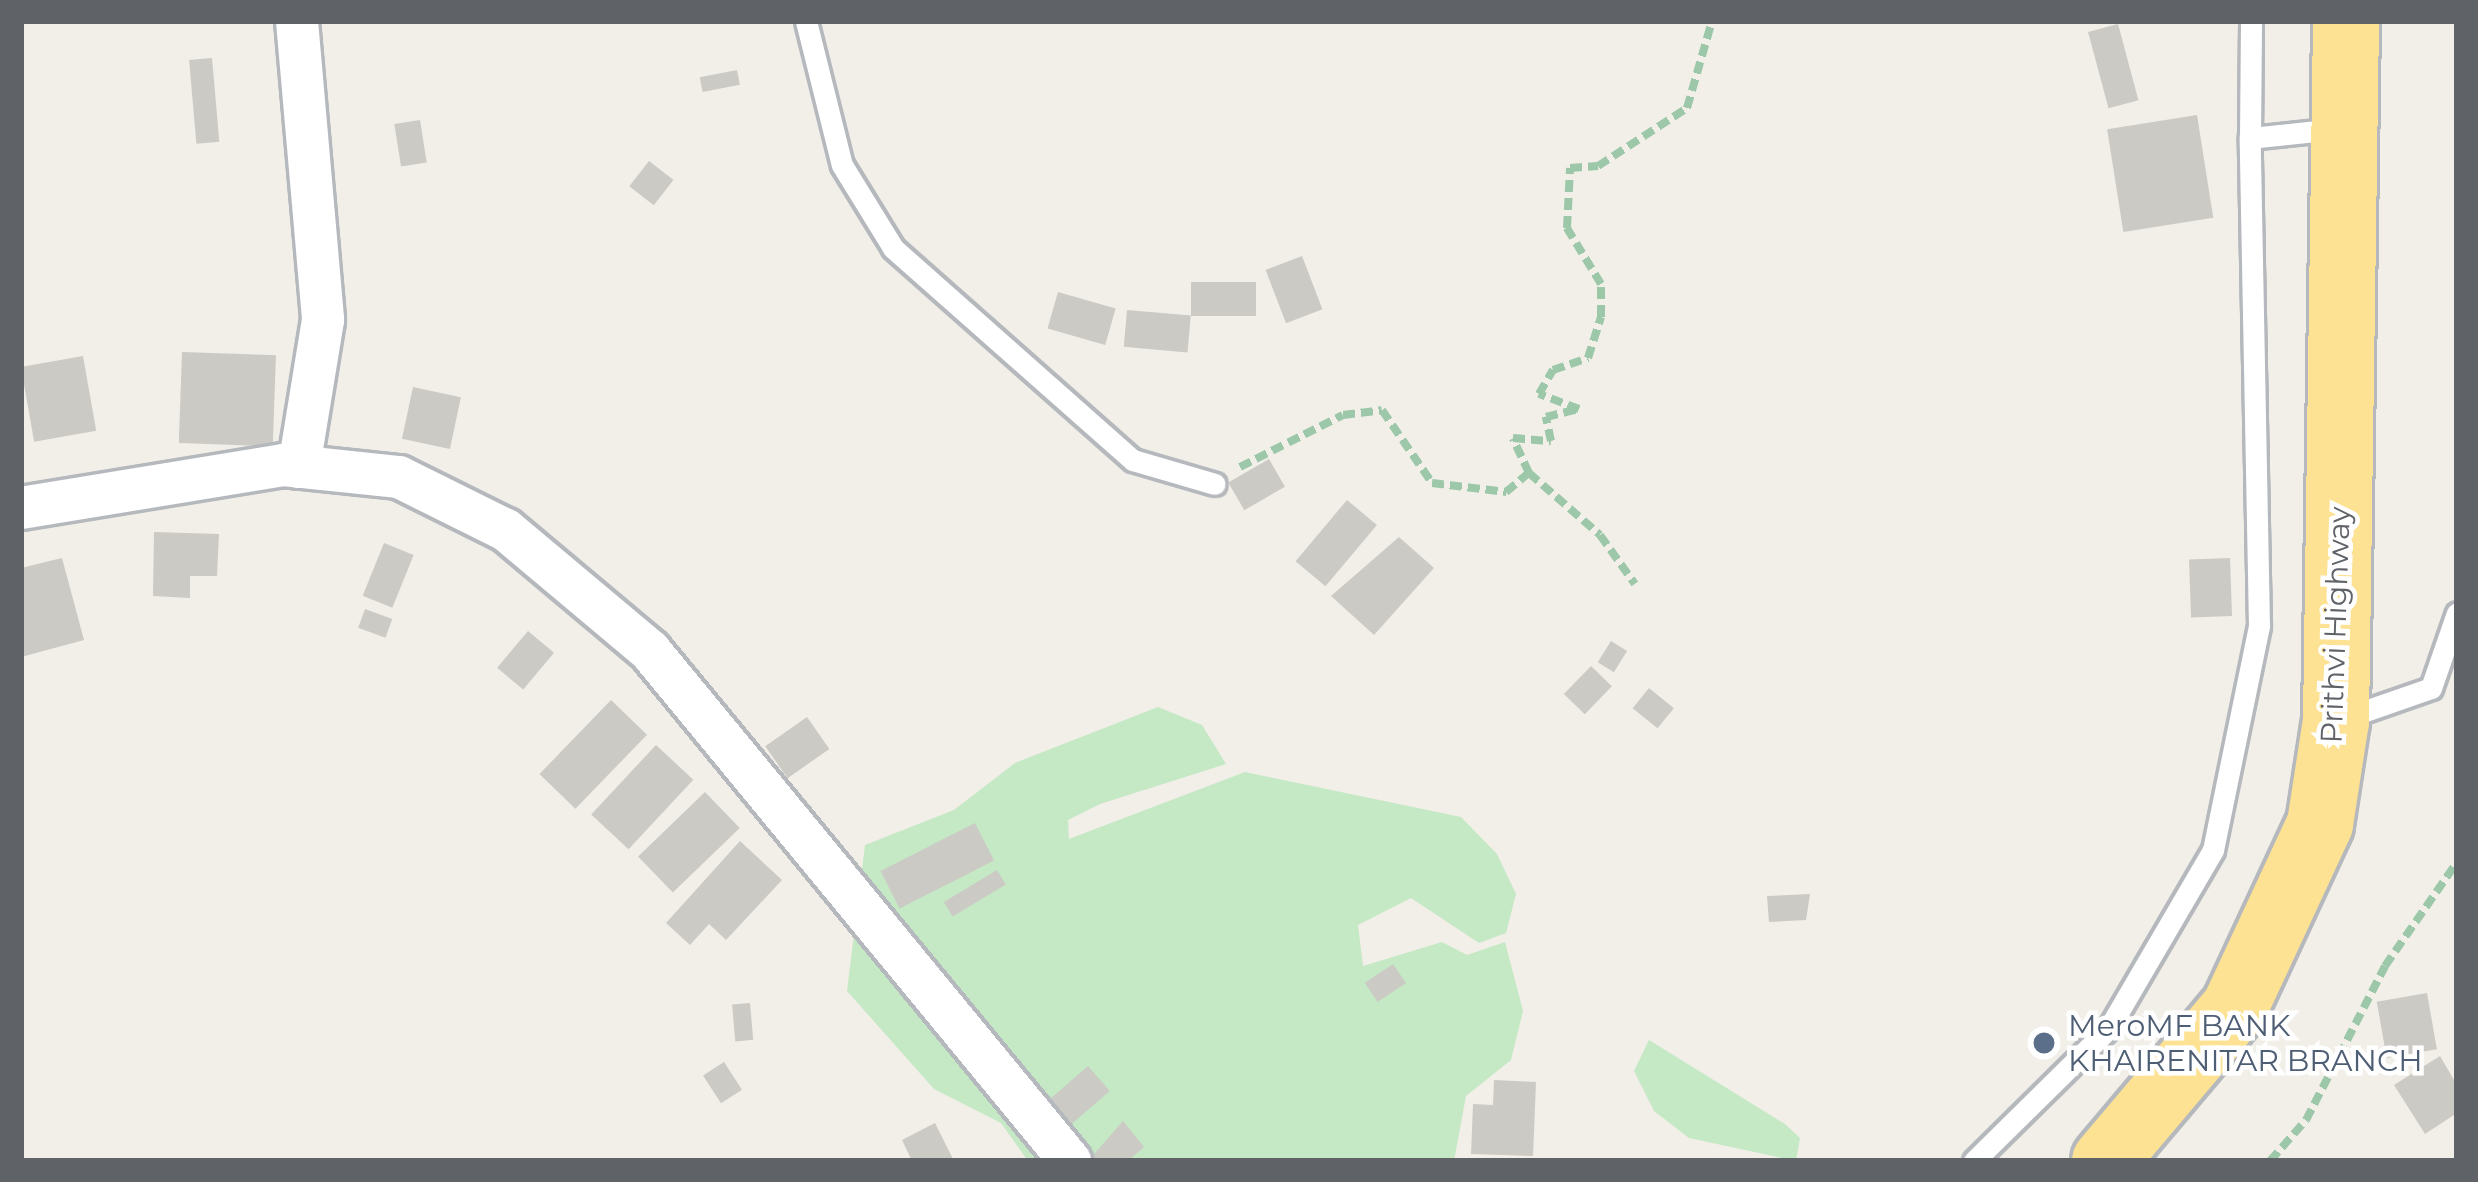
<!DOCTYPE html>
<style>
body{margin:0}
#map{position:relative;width:2478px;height:1182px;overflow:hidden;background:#f1efe8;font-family:Montserrat,sans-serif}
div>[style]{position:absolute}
.green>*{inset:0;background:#c5e8c5}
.building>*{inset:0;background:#cccac5;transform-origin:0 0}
.path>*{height:8px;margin-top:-4px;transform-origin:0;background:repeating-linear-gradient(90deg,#9cc7a9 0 12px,transparent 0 18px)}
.roads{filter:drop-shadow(3px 0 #b5b8bc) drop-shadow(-3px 0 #b5b8bc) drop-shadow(0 3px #b5b8bc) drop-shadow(0 -3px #b5b8bc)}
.lane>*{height:21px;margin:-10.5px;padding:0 10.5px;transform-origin:10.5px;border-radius:10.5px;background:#fff}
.street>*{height:42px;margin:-21px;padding:0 21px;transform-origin:21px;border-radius:21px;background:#fff}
.highway>*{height:66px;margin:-33px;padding:0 33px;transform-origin:33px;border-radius:33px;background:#fde293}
.dots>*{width:33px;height:33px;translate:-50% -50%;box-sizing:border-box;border:6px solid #fff;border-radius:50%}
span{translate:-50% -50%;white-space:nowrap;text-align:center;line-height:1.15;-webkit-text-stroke:9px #fff;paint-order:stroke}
.street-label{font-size:30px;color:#5f6368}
.service-label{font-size:30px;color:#4e5e75}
.left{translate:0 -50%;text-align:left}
.frame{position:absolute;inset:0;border:24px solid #5f6368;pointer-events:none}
</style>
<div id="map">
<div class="green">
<i style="clip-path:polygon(1158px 707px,1202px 725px,1226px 764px,1100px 804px,1068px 820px,1069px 839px,1245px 772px,1461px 817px,1497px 854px,1516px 894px,1506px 933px,1479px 943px,1411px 898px,1358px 925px,1363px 966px,1442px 942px,1467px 955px,1505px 942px,1523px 1011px,1511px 1060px,1466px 1096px,1454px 1161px,1028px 1161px,1001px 1123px,934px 1089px,847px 991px,865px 845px,954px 810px,1015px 763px)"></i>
<i style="clip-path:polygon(1649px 1040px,1785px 1124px,1800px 1138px,1796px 1161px,1689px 1138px,1654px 1111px,1634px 1071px)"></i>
</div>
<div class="building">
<i style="left:2118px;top:24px;width:79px;height:31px;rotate:75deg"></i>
<i style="left:212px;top:58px;width:84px;height:23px;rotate:85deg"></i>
<i style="left:737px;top:70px;width:15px;height:38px;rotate:79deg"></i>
<i style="left:2197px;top:115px;width:104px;height:91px;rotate:81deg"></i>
<i style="left:420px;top:120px;width:43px;height:26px;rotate:81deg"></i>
<i style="left:649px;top:161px;width:31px;height:32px;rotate:38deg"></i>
<i style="left:1302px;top:256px;width:57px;height:39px;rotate:69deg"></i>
<i style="left:1191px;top:282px;width:65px;height:34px"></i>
<i style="left:1058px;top:292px;width:60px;height:38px;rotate:16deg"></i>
<i style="left:1127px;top:310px;width:64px;height:37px;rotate:5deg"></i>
<i style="left:182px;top:352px;width:94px;height:91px;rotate:2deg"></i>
<i style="left:83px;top:356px;width:76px;height:63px;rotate:80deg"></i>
<i style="left:413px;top:387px;width:49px;height:53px;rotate:12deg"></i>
<i style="left:1269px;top:459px;width:32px;height:47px;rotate:60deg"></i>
<i style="left:1347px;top:500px;width:39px;height:80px;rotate:40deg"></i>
<i style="clip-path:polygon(154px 532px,219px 534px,217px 576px,190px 576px,190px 598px,153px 596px)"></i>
<i style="clip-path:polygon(1399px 537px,1434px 568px,1374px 635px,1331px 596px)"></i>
<i style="left:384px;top:543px;width:32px;height:57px;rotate:22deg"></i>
<i style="clip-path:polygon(62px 558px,84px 640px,21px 657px,21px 568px)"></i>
<i style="left:2230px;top:558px;width:58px;height:41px;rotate:88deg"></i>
<i style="left:365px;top:609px;width:29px;height:20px;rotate:20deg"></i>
<i style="left:528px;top:631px;width:34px;height:48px;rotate:40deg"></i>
<i style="left:1611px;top:641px;width:19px;height:25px;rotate:32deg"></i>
<i style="left:1591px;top:666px;width:29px;height:39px;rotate:44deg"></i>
<i style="left:1649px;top:688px;width:32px;height:26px;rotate:39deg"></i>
<i style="left:611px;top:700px;width:50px;height:103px;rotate:44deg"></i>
<i style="left:807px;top:717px;width:39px;height:51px;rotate:55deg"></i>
<i style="left:656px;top:745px;width:51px;height:95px;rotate:43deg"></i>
<i style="left:705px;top:792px;width:50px;height:93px;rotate:46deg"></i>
<i style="left:975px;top:823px;width:42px;height:106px;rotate:63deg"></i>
<i style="clip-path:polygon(740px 841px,782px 880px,726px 940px,709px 924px,690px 945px,666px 923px)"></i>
<i style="left:997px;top:870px;width:17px;height:62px;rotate:59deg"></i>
<i style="clip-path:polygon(1810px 894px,1806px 920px,1769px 922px,1767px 896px)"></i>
<i style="left:1393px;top:964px;width:23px;height:34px;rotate:56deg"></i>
<i style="left:2427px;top:993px;width:57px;height:51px;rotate:80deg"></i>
<i style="left:750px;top:1003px;width:37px;height:18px;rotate:85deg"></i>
<i style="clip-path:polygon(2440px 1056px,2457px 1085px,2457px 1113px,2425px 1134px,2394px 1085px)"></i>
<i style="left:724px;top:1062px;width:33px;height:25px;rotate:57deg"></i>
<i style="left:1088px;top:1066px;width:33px;height:55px;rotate:49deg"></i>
<i style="clip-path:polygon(1494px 1080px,1536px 1082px,1533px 1156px,1471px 1154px,1473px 1104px,1493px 1105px)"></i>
<i style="clip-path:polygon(1123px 1121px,1144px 1147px,1128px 1161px,1088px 1161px)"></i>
<i style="clip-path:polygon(935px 1123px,954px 1161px,912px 1161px,902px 1140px)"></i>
</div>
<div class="path">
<i style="left:1240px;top:467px;width:115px;rotate:-26.8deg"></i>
<i style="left:1343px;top:415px;width:39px;rotate:-7deg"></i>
<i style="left:1382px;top:410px;width:88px;rotate:55.6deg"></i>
<i style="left:1432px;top:483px;width:75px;rotate:6.9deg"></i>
<i style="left:1506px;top:492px;width:30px;rotate:-40deg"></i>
<i style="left:1529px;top:473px;width:38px;rotate:-115deg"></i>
<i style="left:1513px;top:438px;width:38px;rotate:5deg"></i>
<i style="left:1551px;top:441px;width:25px;rotate:-102deg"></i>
<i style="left:1546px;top:417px;width:34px;rotate:-14deg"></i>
<i style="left:1579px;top:409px;width:43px;rotate:-159.4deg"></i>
<i style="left:1539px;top:394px;width:28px;rotate:-60deg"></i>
<i style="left:1553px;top:370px;width:37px;rotate:-19deg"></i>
<i style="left:1588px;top:358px;width:43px;rotate:-72.4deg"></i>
<i style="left:1601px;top:317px;width:33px;rotate:-90deg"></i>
<i style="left:1601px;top:284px;width:66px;rotate:-121.3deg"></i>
<i style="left:1567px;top:228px;width:60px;rotate:-87.1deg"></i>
<i style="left:1570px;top:168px;width:28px;rotate:-4deg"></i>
<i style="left:1598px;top:166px;width:106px;rotate:-33.1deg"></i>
<i style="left:1687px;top:108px;width:91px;rotate:-74deg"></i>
<i style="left:1529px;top:473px;width:94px;rotate:41.1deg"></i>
<i style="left:1600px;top:535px;width:60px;rotate:54.5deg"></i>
<i style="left:2270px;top:1161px;width:55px;rotate:-48.7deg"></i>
<i style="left:2306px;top:1120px;width:173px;rotate:-62.8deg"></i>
<i style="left:2385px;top:966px;width:126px;rotate:-55.3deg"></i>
</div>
<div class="roads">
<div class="lane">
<i style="left:806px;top:21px;width:148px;rotate:76deg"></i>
<i style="left:842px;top:165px;width:97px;rotate:58.4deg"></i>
<i style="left:893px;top:248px;width:320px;rotate:41.5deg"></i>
<i style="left:1133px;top:460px;width:85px;rotate:16.3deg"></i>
<i style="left:2250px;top:138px;width:117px;rotate:-89.5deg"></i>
<i style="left:2342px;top:719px;width:94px;rotate:-19.2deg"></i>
<i style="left:2431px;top:688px;width:79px;rotate:-70.9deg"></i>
<i style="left:1974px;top:1161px;width:190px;rotate:-44.6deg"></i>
<i style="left:2109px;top:1028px;width:206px;rotate:-59.7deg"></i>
<i style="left:2213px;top:850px;width:229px;rotate:-78.4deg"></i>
<i style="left:2259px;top:626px;width:488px;rotate:-91.1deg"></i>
<i style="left:2250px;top:138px;width:86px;rotate:-6deg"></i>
</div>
<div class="street">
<i style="left:297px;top:21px;width:300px;rotate:85deg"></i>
<i style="left:323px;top:320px;width:149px;rotate:99.3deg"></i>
<i style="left:21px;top:508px;width:266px;rotate:-9.3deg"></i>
<i style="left:284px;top:465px;width:116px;rotate:6deg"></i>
<i style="left:399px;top:477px;width:119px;rotate:26.4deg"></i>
<i style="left:506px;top:530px;width:188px;rotate:40deg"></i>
<i style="left:650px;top:651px;width:661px;rotate:50.53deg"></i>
</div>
<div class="highway">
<i style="left:2105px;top:1161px;width:202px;rotate:-49.8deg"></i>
<i style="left:2235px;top:1007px;width:202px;rotate:-65.1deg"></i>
<i style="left:2320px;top:824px;width:104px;rotate:-81.2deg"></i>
<i style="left:2336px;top:721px;width:700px;rotate:-89.18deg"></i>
</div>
</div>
<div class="dots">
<i style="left:2044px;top:1043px;background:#5c6f8a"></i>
</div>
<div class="street-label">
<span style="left:2336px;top:625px;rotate:-88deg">Prithvi Highway</span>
</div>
<div class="service-label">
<span class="left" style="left:2068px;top:1043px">MeroMF BANK<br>KHAIRENITAR BRANCH</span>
</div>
<div class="frame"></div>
</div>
